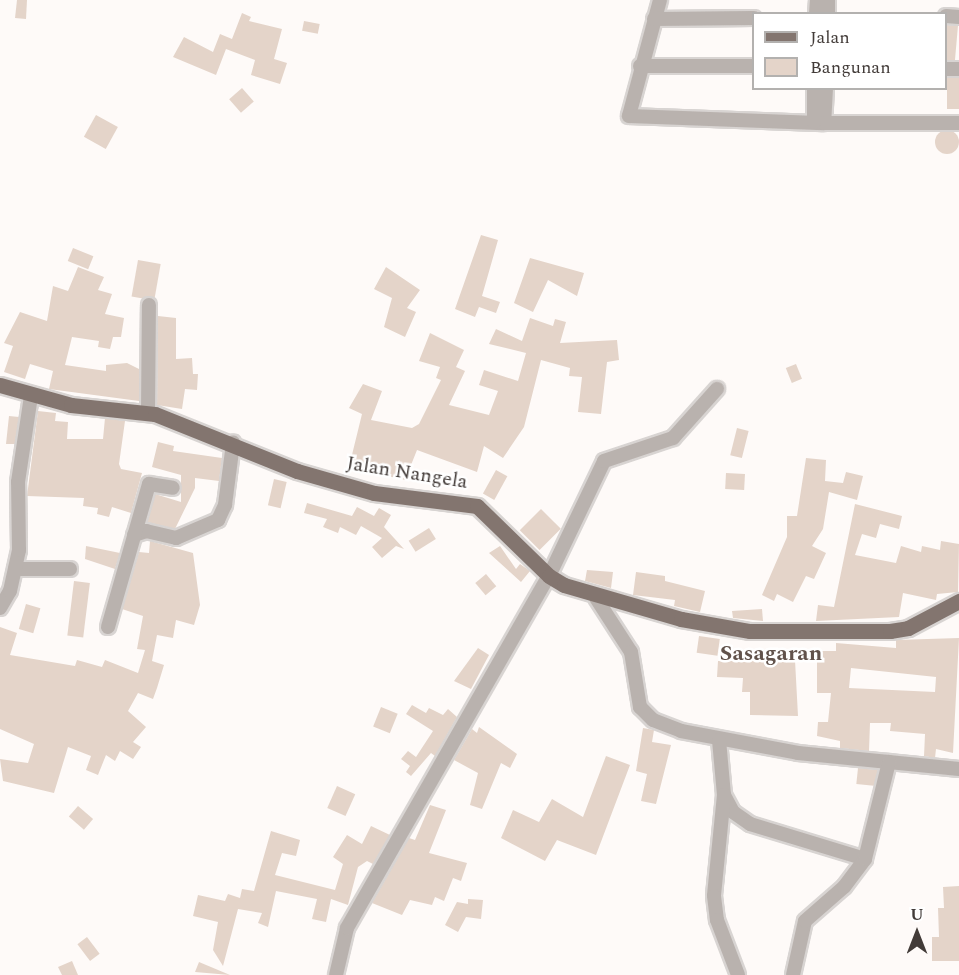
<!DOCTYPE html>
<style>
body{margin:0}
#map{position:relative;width:959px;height:975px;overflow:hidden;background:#fefaf8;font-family:Spectral,serif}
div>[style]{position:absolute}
.building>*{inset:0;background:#e4d4c9;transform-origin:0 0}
.round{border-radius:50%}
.roads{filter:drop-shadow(2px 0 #d8d4d2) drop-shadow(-2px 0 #d8d4d2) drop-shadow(0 2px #d8d4d2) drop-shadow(0 -2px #d8d4d2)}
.minor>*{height:14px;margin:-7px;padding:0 7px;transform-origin:7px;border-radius:7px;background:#b9b2ae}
.major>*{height:15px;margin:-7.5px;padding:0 7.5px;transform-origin:7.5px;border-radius:7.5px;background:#83756f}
span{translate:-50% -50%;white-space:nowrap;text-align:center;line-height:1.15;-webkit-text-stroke:5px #fff;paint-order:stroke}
.street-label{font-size:20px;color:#423b38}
.quarter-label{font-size:22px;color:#61524b;font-weight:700}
.legend{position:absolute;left:752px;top:12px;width:195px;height:78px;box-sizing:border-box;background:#fff;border:2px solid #b3b1af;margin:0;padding:8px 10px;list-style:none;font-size:18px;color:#423b38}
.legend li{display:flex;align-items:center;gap:12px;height:30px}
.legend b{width:30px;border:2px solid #b3b1af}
.north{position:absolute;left:887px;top:903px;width:60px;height:60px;-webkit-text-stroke:4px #fff;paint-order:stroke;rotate:0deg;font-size:16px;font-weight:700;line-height:24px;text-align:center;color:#423b38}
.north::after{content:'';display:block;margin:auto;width:21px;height:27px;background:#423b38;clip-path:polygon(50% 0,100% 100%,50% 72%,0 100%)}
</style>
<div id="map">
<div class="building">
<i style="clip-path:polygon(17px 0,27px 0,26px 19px,15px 18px)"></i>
<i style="clip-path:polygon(242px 13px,251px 17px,249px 21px,282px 29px,274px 59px,287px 63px,280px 84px,251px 75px,255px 60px,226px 49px,216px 75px,173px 57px,184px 37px,213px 52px,220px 34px,232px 39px)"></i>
<i style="left:304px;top:21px;width:16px;height:10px;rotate:11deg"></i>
<i style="left:947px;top:25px;width:11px;height:35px;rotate:5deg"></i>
<i style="left:947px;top:78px;width:12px;height:31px"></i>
<i style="left:242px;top:88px;width:18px;height:17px;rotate:49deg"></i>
<i style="left:96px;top:115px;width:25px;height:25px;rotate:29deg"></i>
<i class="round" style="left:935px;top:130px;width:24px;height:24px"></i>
<i style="clip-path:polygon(481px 235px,498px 240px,482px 296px,500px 302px,496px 313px,479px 307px,475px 317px,455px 309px)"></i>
<i style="left:73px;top:248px;width:22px;height:14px;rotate:22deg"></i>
<i style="clip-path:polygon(530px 258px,584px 273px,577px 296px,548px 280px,533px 312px,514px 303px)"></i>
<i style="left:138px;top:260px;width:23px;height:37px;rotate:10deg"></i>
<i style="clip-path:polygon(78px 267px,104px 277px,98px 290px,112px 294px,105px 314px,124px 318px,121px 337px,113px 337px,110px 349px,98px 347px,99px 341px,72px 337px,65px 365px,106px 371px,106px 365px,127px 363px,139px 369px,139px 401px,49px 389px,53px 371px,30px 364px,25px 379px,4px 372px,13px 346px,4px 343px,20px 312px,47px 321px,53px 286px,68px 291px)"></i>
<i style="clip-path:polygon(386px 267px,420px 290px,407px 308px,416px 312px,405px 337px,384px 327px,392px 298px,374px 289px)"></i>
<i style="clip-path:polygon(158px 316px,176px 318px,176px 359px,192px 358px,193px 374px,198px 374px,197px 390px,185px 389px,182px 409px,157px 405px)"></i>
<i style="clip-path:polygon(530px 318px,553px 326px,555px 319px,566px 322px,560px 343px,617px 340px,619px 360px,607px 362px,601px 414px,578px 412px,582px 377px,569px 376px,570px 368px,541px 360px,524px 427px,503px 458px,484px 446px,477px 472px,417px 450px,405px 480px,349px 467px,362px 414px,349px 408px,363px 384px,382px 391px,371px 420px,412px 428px,419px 424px,441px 380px,436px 378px,440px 367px,419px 361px,430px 333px,464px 350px,456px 367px,465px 371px,449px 405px,489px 415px,498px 391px,479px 385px,484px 370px,518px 381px,526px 353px,489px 344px,496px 329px,522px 341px)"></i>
<i style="left:796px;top:364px;width:16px;height:11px;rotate:68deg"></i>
<i style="clip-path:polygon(38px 411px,56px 413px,55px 421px,68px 422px,67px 439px,103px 439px,105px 418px,125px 421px,119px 464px,121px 469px,142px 473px,131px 513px,112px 507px,109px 517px,97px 514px,98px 508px,83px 506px,84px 498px,27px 496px)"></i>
<i style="clip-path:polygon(9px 416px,19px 417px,15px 444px,6px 444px)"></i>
<i style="left:737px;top:428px;width:12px;height:28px;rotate:14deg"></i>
<i style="clip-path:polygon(158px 442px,174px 446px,173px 451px,222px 458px,219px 481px,195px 478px,195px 488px,175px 529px,147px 522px,155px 494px,181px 502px,181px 475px,152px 467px)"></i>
<i style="clip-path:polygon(806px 458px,826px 460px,825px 481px,843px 483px,846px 472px,863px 476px,857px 500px,829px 492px,823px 529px,812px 546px,826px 553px,814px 579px,806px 576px,793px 602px,777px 594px,774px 601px,762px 595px,787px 537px,787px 516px,797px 516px)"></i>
<i style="left:496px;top:470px;width:13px;height:27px;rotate:29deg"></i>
<i style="left:726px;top:473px;width:19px;height:16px;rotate:3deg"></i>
<i style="left:274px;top:479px;width:13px;height:27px;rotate:13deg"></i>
<i style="clip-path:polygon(307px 503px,352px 516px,357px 507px,374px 516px,379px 508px,391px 515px,384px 527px,404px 549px,396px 546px,382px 558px,372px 547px,382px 538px,361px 526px,356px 535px,340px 527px,338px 533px,323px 527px,327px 519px,304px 513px)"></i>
<i style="clip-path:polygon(855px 504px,902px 516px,899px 529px,880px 524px,876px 538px,862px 534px,855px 555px,896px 563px,901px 546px,921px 552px,922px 546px,940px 550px,941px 541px,959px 544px,958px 592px,937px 594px,936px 600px,903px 593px,899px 617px,816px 621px,818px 605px,834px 607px)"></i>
<i style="left:541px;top:509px;width:28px;height:30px;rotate:45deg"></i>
<i style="left:429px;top:528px;width:13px;height:24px;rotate:58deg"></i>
<i style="clip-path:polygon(150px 541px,193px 553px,200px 605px,194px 625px,176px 620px,173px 638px,157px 635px,152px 661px,164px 665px,157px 688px,153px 699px,138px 693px,128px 711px,146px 727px,133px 742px,141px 747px,133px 759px,120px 751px,115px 761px,106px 755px,98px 775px,86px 770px,91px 756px,68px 747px,54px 793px,3px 781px,0 759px,28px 763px,34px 744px,0 729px,0 627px,17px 633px,10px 655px,75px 666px,77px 660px,102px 667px,105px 660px,138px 673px,145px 650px,137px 649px,143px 616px,122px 609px,139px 552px,149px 553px)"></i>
<i style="clip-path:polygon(86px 546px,120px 553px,115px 569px,85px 559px)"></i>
<i style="clip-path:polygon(500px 546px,516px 569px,520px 564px,530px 571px,521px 582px,489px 553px)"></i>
<i style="clip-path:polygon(587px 570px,613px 572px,611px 588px,585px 581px)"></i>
<i style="clip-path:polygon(636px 572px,665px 576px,665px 581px,705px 591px,700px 612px,674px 606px,675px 600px,633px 595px)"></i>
<i style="left:486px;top:574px;width:16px;height:14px;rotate:50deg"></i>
<i style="left:74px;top:581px;width:16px;height:55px;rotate:7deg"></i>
<i style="left:26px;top:604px;width:15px;height:26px;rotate:16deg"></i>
<i style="clip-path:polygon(762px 609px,763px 621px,733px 618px,732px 611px)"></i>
<i style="left:699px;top:636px;width:21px;height:17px;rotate:8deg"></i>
<i style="clip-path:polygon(evenodd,959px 638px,953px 753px,936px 749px,935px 758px,924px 756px,925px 734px,890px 731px,891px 723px,870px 723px,869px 751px,840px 748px,840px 741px,817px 736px,818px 722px,828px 722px,831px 693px,817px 693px,817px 651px,836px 651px,836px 643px,896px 648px,896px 640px,959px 638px,851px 668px,936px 677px,935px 692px,849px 688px,851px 668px)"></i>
<i style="clip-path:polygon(478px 648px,489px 655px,471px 689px,454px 681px)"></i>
<i style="clip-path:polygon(744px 656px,795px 660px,798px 716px,750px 715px,750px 692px,742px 692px,743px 678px,717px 677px,718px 661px,744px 661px)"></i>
<i style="clip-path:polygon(412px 705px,426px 713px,429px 708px,443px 715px,448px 709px,457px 717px,435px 756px,431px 753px,411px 776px,406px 772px,410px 766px,401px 759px,408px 751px,416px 757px,433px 731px,406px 714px)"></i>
<i style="left:381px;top:707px;width:18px;height:21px;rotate:22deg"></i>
<i style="clip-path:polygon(479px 727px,517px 754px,510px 768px,501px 763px,482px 809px,470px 805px,478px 773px,454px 760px,472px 729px,477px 733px)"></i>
<i style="clip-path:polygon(643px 728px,654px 730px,652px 742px,671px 745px,656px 804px,641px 801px,647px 774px,636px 771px)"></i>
<i style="clip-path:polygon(606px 756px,630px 765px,596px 855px,557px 840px,545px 861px,501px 838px,513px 810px,539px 822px,552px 799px,583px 817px)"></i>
<i style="left:858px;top:768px;width:20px;height:16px;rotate:6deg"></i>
<i style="left:337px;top:786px;width:20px;height:24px;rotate:24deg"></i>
<i style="clip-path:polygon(430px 805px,446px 810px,429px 853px,467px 863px,461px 881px,453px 878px,444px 901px,435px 897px,432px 905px,410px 900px,402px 915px,372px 903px,409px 838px,415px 840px)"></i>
<i style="left:78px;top:806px;width:20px;height:14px;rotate:41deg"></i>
<i style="clip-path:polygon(371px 826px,390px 835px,373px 864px,367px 861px,358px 867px,348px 905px,331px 899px,326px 922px,312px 919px,317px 899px,276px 891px,268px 927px,258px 923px,262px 913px,238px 909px,223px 966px,213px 950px,218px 922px,193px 916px,198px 895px,225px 901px,228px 894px,240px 898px,242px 889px,254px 891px,271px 831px,300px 840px,296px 856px,282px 853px,275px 875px,335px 890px,343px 864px,333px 857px,347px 835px,362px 844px)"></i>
<i style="clip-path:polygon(959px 886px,959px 961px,932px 961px,932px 937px,939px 937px,938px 908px,944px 908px,943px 887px)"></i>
<i style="clip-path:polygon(468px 899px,483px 900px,481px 919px,466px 917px,458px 932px,445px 925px,457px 902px,468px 904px)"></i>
<i style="left:87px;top:937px;width:21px;height:12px;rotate:53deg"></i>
<i style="clip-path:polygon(72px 961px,78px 975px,62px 975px,58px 967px)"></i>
<i style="clip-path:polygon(199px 962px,230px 975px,195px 972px)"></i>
</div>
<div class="roads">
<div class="minor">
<i style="left:660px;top:0;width:120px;rotate:105deg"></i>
<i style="left:629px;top:116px;width:195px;rotate:2.1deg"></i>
<i style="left:816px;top:14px;width:14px;rotate:-86deg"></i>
<i style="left:828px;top:14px;width:14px;rotate:-90deg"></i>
<i style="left:946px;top:16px;width:13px;rotate:4deg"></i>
<i style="left:654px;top:19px;width:100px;rotate:-0.6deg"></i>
<i style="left:640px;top:66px;width:114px"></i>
<i style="left:946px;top:69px;width:13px"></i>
<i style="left:826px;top:88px;width:35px;rotate:93deg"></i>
<i style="left:824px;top:123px;width:135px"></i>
<i style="left:814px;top:122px;width:34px;rotate:-90deg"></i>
<i style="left:148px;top:412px;width:107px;rotate:-89.5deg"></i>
<i style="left:134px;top:535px;width:13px;rotate:-18deg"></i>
<i style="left:146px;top:531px;width:31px;rotate:13deg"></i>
<i style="left:176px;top:538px;width:46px;rotate:-23.2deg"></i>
<i style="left:218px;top:520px;width:17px;rotate:-65deg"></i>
<i style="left:225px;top:505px;width:63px;rotate:-82.6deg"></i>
<i style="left:15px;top:569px;width:55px"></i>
<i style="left:596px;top:598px;width:64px;rotate:57.1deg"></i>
<i style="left:631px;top:652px;width:56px;rotate:80.7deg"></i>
<i style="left:640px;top:707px;width:18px;rotate:45deg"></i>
<i style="left:653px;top:720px;width:30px;rotate:21deg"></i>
<i style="left:681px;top:731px;width:119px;rotate:10.6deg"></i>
<i style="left:798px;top:753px;width:162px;rotate:5.7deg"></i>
<i style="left:0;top:608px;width:20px;rotate:-60deg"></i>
<i style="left:10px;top:591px;width:42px;rotate:-77.6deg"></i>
<i style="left:19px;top:550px;width:68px;rotate:-90.8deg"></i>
<i style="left:18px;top:482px;width:87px;rotate:-81.4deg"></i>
<i style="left:108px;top:627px;width:149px;rotate:-74deg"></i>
<i style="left:149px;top:484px;width:24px;rotate:9deg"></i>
<i style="left:719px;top:740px;width:55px;rotate:84.8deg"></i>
<i style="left:724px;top:795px;width:19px;rotate:62deg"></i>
<i style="left:733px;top:812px;width:21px;rotate:35deg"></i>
<i style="left:750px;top:824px;width:120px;rotate:16.9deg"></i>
<i style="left:724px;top:795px;width:101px;rotate:95.7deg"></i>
<i style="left:714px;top:896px;width:24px;rotate:83deg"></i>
<i style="left:717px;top:920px;width:59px;rotate:69.1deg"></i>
<i style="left:336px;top:975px;width:48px;rotate:-76.8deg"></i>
<i style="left:347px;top:928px;width:406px;rotate:-60.2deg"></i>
<i style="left:549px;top:576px;width:127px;rotate:-64.4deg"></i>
<i style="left:604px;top:461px;width:73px;rotate:-18.4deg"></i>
<i style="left:673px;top:438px;width:66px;rotate:-48.1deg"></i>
<i style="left:793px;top:975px;width:55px;rotate:-77.5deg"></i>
<i style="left:805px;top:921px;width:52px;rotate:-41.1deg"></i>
<i style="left:844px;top:887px;width:35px;rotate:-53deg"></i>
<i style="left:865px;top:859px;width:100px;rotate:-76.1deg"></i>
</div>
<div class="major">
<i style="left:0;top:385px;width:74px;rotate:15.7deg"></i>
<i style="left:71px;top:405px;width:84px;rotate:6.1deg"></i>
<i style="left:155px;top:414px;width:153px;rotate:21.9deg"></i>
<i style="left:297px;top:471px;width:80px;rotate:15.9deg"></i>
<i style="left:374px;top:493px;width:104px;rotate:7.2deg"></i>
<i style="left:477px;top:506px;width:100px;rotate:44.2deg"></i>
<i style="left:549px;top:576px;width:17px;rotate:31deg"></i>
<i style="left:564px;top:585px;width:122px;rotate:16.2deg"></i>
<i style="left:681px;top:619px;width:70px;rotate:9.9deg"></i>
<i style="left:750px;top:631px;width:140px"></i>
<i style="left:890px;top:631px;width:18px;rotate:-9deg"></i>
<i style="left:908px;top:628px;width:58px;rotate:-27.9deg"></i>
</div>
</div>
<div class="street-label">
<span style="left:407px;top:473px;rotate:9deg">Jalan Nangela</span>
</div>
<div class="quarter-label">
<span style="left:771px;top:654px">Sasagaran</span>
</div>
<ul class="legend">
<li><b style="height:8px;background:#83756f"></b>Jalan</li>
<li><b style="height:16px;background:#e4d4c9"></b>Bangunan</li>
</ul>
<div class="north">U</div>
</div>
